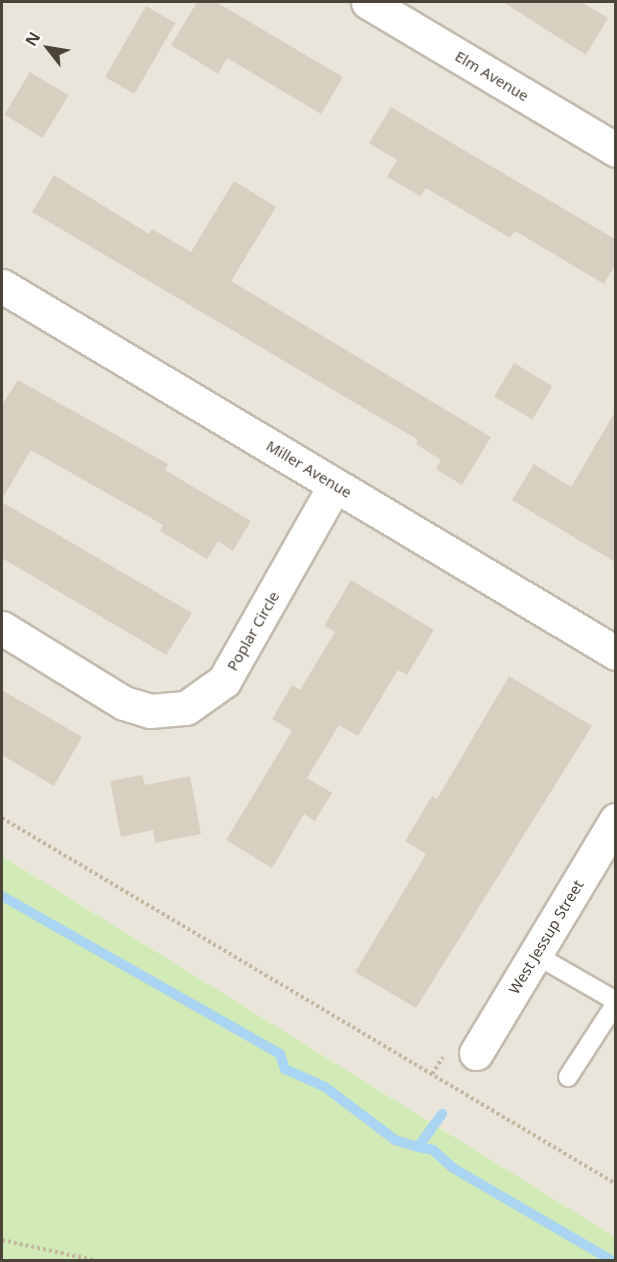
<!DOCTYPE html>
<style>
body{margin:0}
#map{position:relative;width:617px;height:1262px;overflow:hidden;background:#f6f3ec;font-family:"Noto Sans",sans-serif}
div>[style]{position:absolute}
.residential>*{inset:0;background:#eae5da}
.green>*{inset:0;background:#d2eab5}
.stream>*{height:10px;margin:-5px;padding:0 5px;transform-origin:5px;border-radius:5px;background:#a9d4f2}
.building>*{inset:0;background:#d8cfc1;transform-origin:0 0}
.path>*{height:4px;margin-top:-2px;transform-origin:0;background:repeating-linear-gradient(90deg,#c4b79f 0 3px,transparent 0 6px)}
.roads{filter:drop-shadow(2px 0 #c2bbae) drop-shadow(-2px 0 #c2bbae) drop-shadow(0 2px #c2bbae) drop-shadow(0 -2px #c2bbae)}
.service>*{height:18px;margin:-9px;padding:0 9px;transform-origin:9px;border-radius:9px;background:#fff}
.minor>*{height:33px;margin:-16.5px;padding:0 16.5px;transform-origin:16.5px;border-radius:16.5px;background:#fff}
span{translate:-50% -50%;white-space:nowrap;text-align:center;line-height:1.15;-webkit-text-stroke:6px #fff;paint-order:stroke}
.street-label{font-size:15px;color:#4b4439}
.frame{position:absolute;inset:0;border:3px solid #4b4439;pointer-events:none}
.north{position:absolute;left:18px;top:18px;width:60px;height:60px;-webkit-text-stroke:4px #fff;paint-order:stroke;rotate:301deg;font-size:16px;font-weight:700;line-height:24px;text-align:center;color:#4b4439}
.north::after{content:'';display:block;margin:auto;width:21px;height:27px;background:#4b4439;clip-path:polygon(50% 0,100% 100%,50% 72%,0 100%)}
</style>
<div id="map">
<div class="residential">
<i style="clip-path:polygon(2px 2px,615px 2px,615px 1237px,2px 856px)"></i>
</div>
<div class="green">
<i style="clip-path:polygon(2px 856px,615px 1237px,615px 1260px,2px 1260px)"></i>
</div>
<div class="stream">
<i style="left:2px;top:896px;width:320px;rotate:29.6deg"></i>
<i style="left:280px;top:1054px;width:16px;rotate:72deg"></i>
<i style="left:285px;top:1069px;width:44px;rotate:24.2deg"></i>
<i style="left:325px;top:1087px;width:88px;rotate:37.1deg"></i>
<i style="left:395px;top:1140px;width:24px;rotate:17deg"></i>
<i style="left:418px;top:1147px;width:41px;rotate:-54deg"></i>
<i style="left:418px;top:1147px;width:15px;rotate:11deg"></i>
<i style="left:433px;top:1150px;width:27px;rotate:42deg"></i>
<i style="left:453px;top:1168px;width:183px;rotate:30.2deg"></i>
</div>
<div class="building">
<i style="clip-path:polygon(197px 2px,216px 2px,343px 77px,321px 114px,227px 58px,218px 74px,171px 45px)"></i>
<i style="clip-path:polygon(503px 2px,581px 2px,608px 18px,586px 55px)"></i>
<i style="left:146px;top:6px;width:34px;height:82px;rotate:30deg"></i>
<i style="left:30px;top:72px;width:45px;height:50px;rotate:31deg"></i>
<i style="clip-path:polygon(391px 107px,615px 239px,615px 265px,604px 284px,515px 231px,510px 238px,426px 188px,420px 196px,387px 177px,397px 160px,369px 143px)"></i>
<i style="clip-path:polygon(54px 175px,149px 234px,152px 229px,191px 252px,234px 181px,276px 207px,231px 281px,491px 437px,462px 485px,436px 469px,441px 460px,416px 444px,418px 440px,32px 212px)"></i>
<i style="left:514px;top:363px;width:45px;height:39px;rotate:31deg"></i>
<i style="clip-path:polygon(18px 380px,168px 464px,165px 470px,251px 521px,233px 551px,218px 541px,207px 559px,160px 531px,163px 525px,31px 450px,2px 499px,2px 405px)"></i>
<i style="clip-path:polygon(615px 412px,615px 562px,512px 500px,534px 464px,571px 487px)"></i>
<i style="clip-path:polygon(2px 502px,192px 613px,166px 655px,2px 558px)"></i>
<i style="clip-path:polygon(351px 580px,434px 630px,407px 675px,398px 670px,358px 736px,339px 725px,307px 778px,332px 793px,315px 821px,304px 814px,272px 868px,226px 840px,292px 731px,272px 719px,292px 685px,300px 690px,335px 632px,324px 626px)"></i>
<i style="clip-path:polygon(509px 676px,592px 726px,416px 1008px,355px 972px,426px 854px,405px 841px,432px 796px,437px 799px)"></i>
<i style="clip-path:polygon(2px 690px,82px 737px,54px 786px,2px 755px)"></i>
<i style="clip-path:polygon(142px 775px,145px 785px,190px 776px,201px 834px,155px 843px,153px 830px,121px 837px,110px 781px)"></i>
</div>
<div class="path">
<i style="left:2px;top:818px;width:715px;rotate:30.8deg"></i>
<i style="left:432px;top:1074px;width:20px;rotate:-57deg"></i>
<i style="left:2px;top:1240px;width:93px;rotate:12.4deg"></i>
</div>
<div class="roads">
<div class="service">
<i style="left:536px;top:955px;width:92px;rotate:29.9deg"></i>
<i style="left:568px;top:1077px;width:88px;rotate:-57deg"></i>
</div>
<div class="minor">
<i style="left:368px;top:2px;width:289px;rotate:30.8deg"></i>
<i style="left:2px;top:286px;width:715px;rotate:30.87deg"></i>
<i style="left:2px;top:628px;width:143px;rotate:31.6deg"></i>
<i style="left:124px;top:703px;width:27px;rotate:17deg"></i>
<i style="left:150px;top:711px;width:36px;rotate:-5deg"></i>
<i style="left:186px;top:708px;width:47px;rotate:-35.4deg"></i>
<i style="left:224px;top:681px;width:225px;rotate:-60.5deg"></i>
<i style="left:476px;top:1053px;width:272px;rotate:-59deg"></i>
</div>
</div>
<div class="street-label">
<span style="left:492px;top:76px;rotate:31deg">Elm Avenue</span>
<span style="left:309px;top:469px;rotate:31deg">Miller Avenue</span>
<span style="left:253px;top:631px;rotate:-60deg">Poplar Circle</span>
<span style="left:546px;top:937px;rotate:-59deg">West Jessup Street</span>
</div>
<div class="frame"></div>
<div class="north">N</div>
</div>
